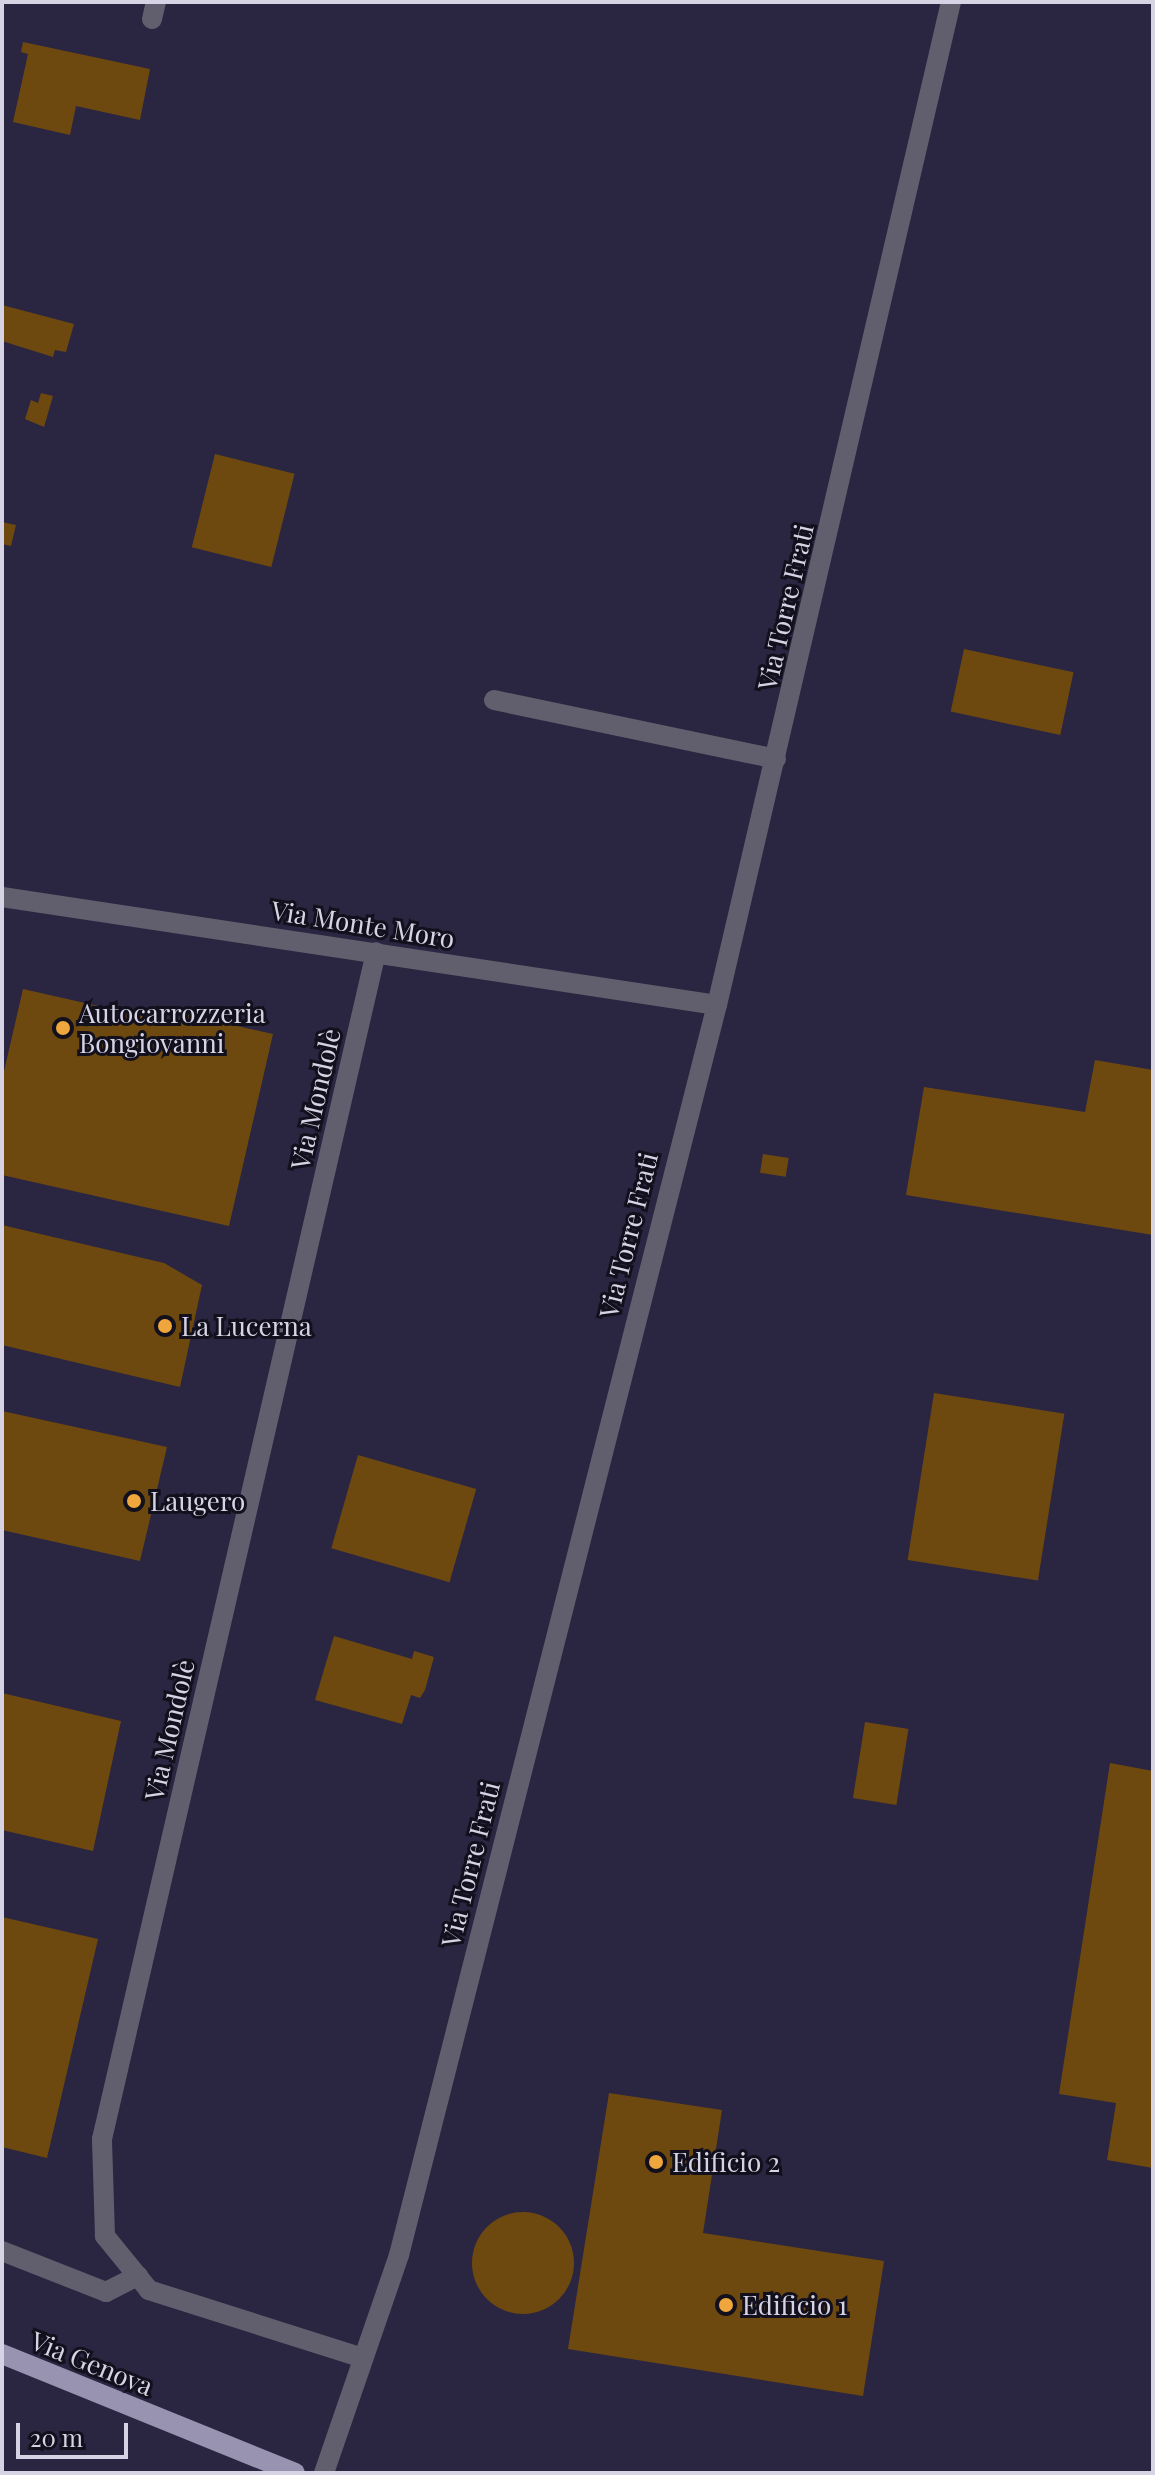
<!DOCTYPE html>
<meta charset="utf-8">
<style>
body{margin:0}
#map{position:relative;width:1155px;height:2475px;overflow:hidden;background:#2a2540;font-family:"Playfair Display",serif}
div>[style]{position:absolute}
.building>*{inset:0;background:#6e490f;transform-origin:0 0}
.round{border-radius:50%}
.service>*{height:20px;margin:-10px;padding:0 10px;transform-origin:10px;border-radius:10px;background:#615f6d}
.minor>*{height:20px;margin:-10px;padding:0 10px;transform-origin:10px;border-radius:10px;background:#615f6d}
.primary>*{height:20px;margin:-10px;padding:0 10px;transform-origin:10px;border-radius:10px;background:#9793b0}
.dots>*{width:22px;height:22px;translate:-50% -50%;box-sizing:border-box;border:4px solid #12101c;border-radius:50%}
span{translate:-50% -50%;white-space:nowrap;text-align:center;line-height:1.15;-webkit-text-stroke:6px #12101c;paint-order:stroke}
.street-label{font-size:26px;color:#d6d3e5}
.poi-label{font-size:26px;color:#d6d3e5}
.left{translate:0 -50%;text-align:left}
.frame{position:absolute;inset:0;border:4px solid #d6d3e5;pointer-events:none}
.scale{position:absolute;left:16px;top:2423px;width:112px;height:36px;box-sizing:border-box;border:4px solid #d6d3e5;border-top:0;padding-left:10px;font-size:24px;line-height:28px;white-space:nowrap;color:#d6d3e5;-webkit-text-stroke:6px #12101c;paint-order:stroke}
</style>
<div id="map">
<div class="building">
<i style="clip-path:polygon(23px 42px,150px 69px,140px 120px,76px 106px,70px 135px,13px 122px,28px 54px,21px 52px)"></i>
<i style="clip-path:polygon(2px 305px,74px 324px,66px 352px,55px 350px,53px 357px,2px 341px)"></i>
<i style="clip-path:polygon(41px 393px,53px 396px,44px 427px,25px 419px,31px 400px,38px 403px)"></i>
<i style="left:215px;top:454px;width:82px;height:96px;rotate:14deg"></i>
<i style="clip-path:polygon(2px 522px,16px 525px,11px 546px,2px 544px)"></i>
<i style="left:964px;top:649px;width:112px;height:64px;rotate:12deg"></i>
<i style="clip-path:polygon(23px 989px,178px 1024px,180px 1013px,273px 1034px,229px 1226px,2px 1175px,2px 1080px)"></i>
<i style="clip-path:polygon(1095px 1060px,1153px 1070px,1153px 1235px,906px 1195px,924px 1087px,1085px 1112px)"></i>
<i style="left:763px;top:1154px;width:26px;height:19px;rotate:9deg"></i>
<i style="clip-path:polygon(2px 1225px,164px 1263px,202px 1285px,180px 1387px,2px 1345px)"></i>
<i style="left:934px;top:1393px;width:132px;height:169px;rotate:9deg"></i>
<i style="clip-path:polygon(2px 1411px,167px 1447px,140px 1561px,2px 1530px)"></i>
<i style="left:358px;top:1455px;width:123px;height:97px;rotate:16deg"></i>
<i style="clip-path:polygon(334px 1636px,412px 1659px,414px 1651px,434px 1657px,425px 1690px,420px 1698px,411px 1695px,402px 1724px,315px 1700px)"></i>
<i style="clip-path:polygon(2px 1693px,121px 1721px,93px 1851px,2px 1830px)"></i>
<i style="left:865px;top:1722px;width:44px;height:77px;rotate:9deg"></i>
<i style="clip-path:polygon(1110px 1763px,1153px 1771px,1153px 2168px,1107px 2160px,1116px 2103px,1059px 2094px)"></i>
<i style="clip-path:polygon(2px 1917px,98px 1939px,47px 2158px,2px 2147px)"></i>
<i style="clip-path:polygon(609px 2093px,722px 2110px,703px 2233px,884px 2261px,863px 2396px,568px 2349px)"></i>
<i class="round" style="left:472px;top:2212px;width:102px;height:102px"></i>
</div>
<div class="service">
<i style="left:152px;top:19px;width:17px;rotate:-77deg"></i>
<i style="left:494px;top:700px;width:288px;rotate:11.8deg"></i>
<i style="left:2px;top:2251px;width:112px;rotate:21.5deg"></i>
<i style="left:106px;top:2292px;width:36px;rotate:-27deg"></i>
</div>
<div class="minor">
<i style="left:2px;top:897px;width:723px;rotate:8.59deg"></i>
<i style="left:363px;top:2358px;width:225px;rotate:-162.4deg"></i>
<i style="left:149px;top:2290px;width:70px;rotate:-129.2deg"></i>
<i style="left:105px;top:2236px;width:97px;rotate:-91.8deg"></i>
<i style="left:102px;top:2139px;width:1218px;rotate:-77deg"></i>
<i style="left:324px;top:2473px;width:231px;rotate:-71deg"></i>
<i style="left:399px;top:2255px;width:1290px;rotate:-75.73deg"></i>
<i style="left:717px;top:1005px;width:1030px;rotate:-76.87deg"></i>
</div>
<div class="primary">
<i style="left:2px;top:2354px;width:316px;rotate:22.1deg"></i>
</div>
<div class="dots">
<i style="left:63px;top:1028px;background:#efa73d"></i>
<i style="left:165px;top:1326px;background:#efa73d"></i>
<i style="left:134px;top:1501px;background:#efa73d"></i>
<i style="left:656px;top:2162px;background:#efa73d"></i>
<i style="left:726px;top:2305px;background:#efa73d"></i>
</div>
<div class="street-label">
<span style="left:785px;top:607px;rotate:-77deg">Via Torre Frati</span>
<span style="left:363px;top:924px;rotate:9deg">Via Monte Moro</span>
<span style="left:315px;top:1099px;rotate:-77deg">Via Mondolè</span>
<span style="left:628px;top:1235px;rotate:-76deg">Via Torre Frati</span>
<span style="left:169px;top:1730px;rotate:-77deg">Via Mondolè</span>
<span style="left:470px;top:1864px;rotate:-76deg">Via Torre Frati</span>
<span style="left:92px;top:2363px;rotate:22deg">Via Genova</span>
</div>
<div class="poi-label">
<span class="left" style="left:79px;top:1028px">Autocarrozzeria<br>Bongiovanni</span>
<span class="left" style="left:181px;top:1326px">La Lucerna</span>
<span class="left" style="left:150px;top:1501px">Laugero</span>
<span class="left" style="left:672px;top:2162px">Edificio 2</span>
<span class="left" style="left:742px;top:2305px">Edificio 1</span>
</div>
<div class="frame"></div>
<div class="scale">20 m</div>
</div>
